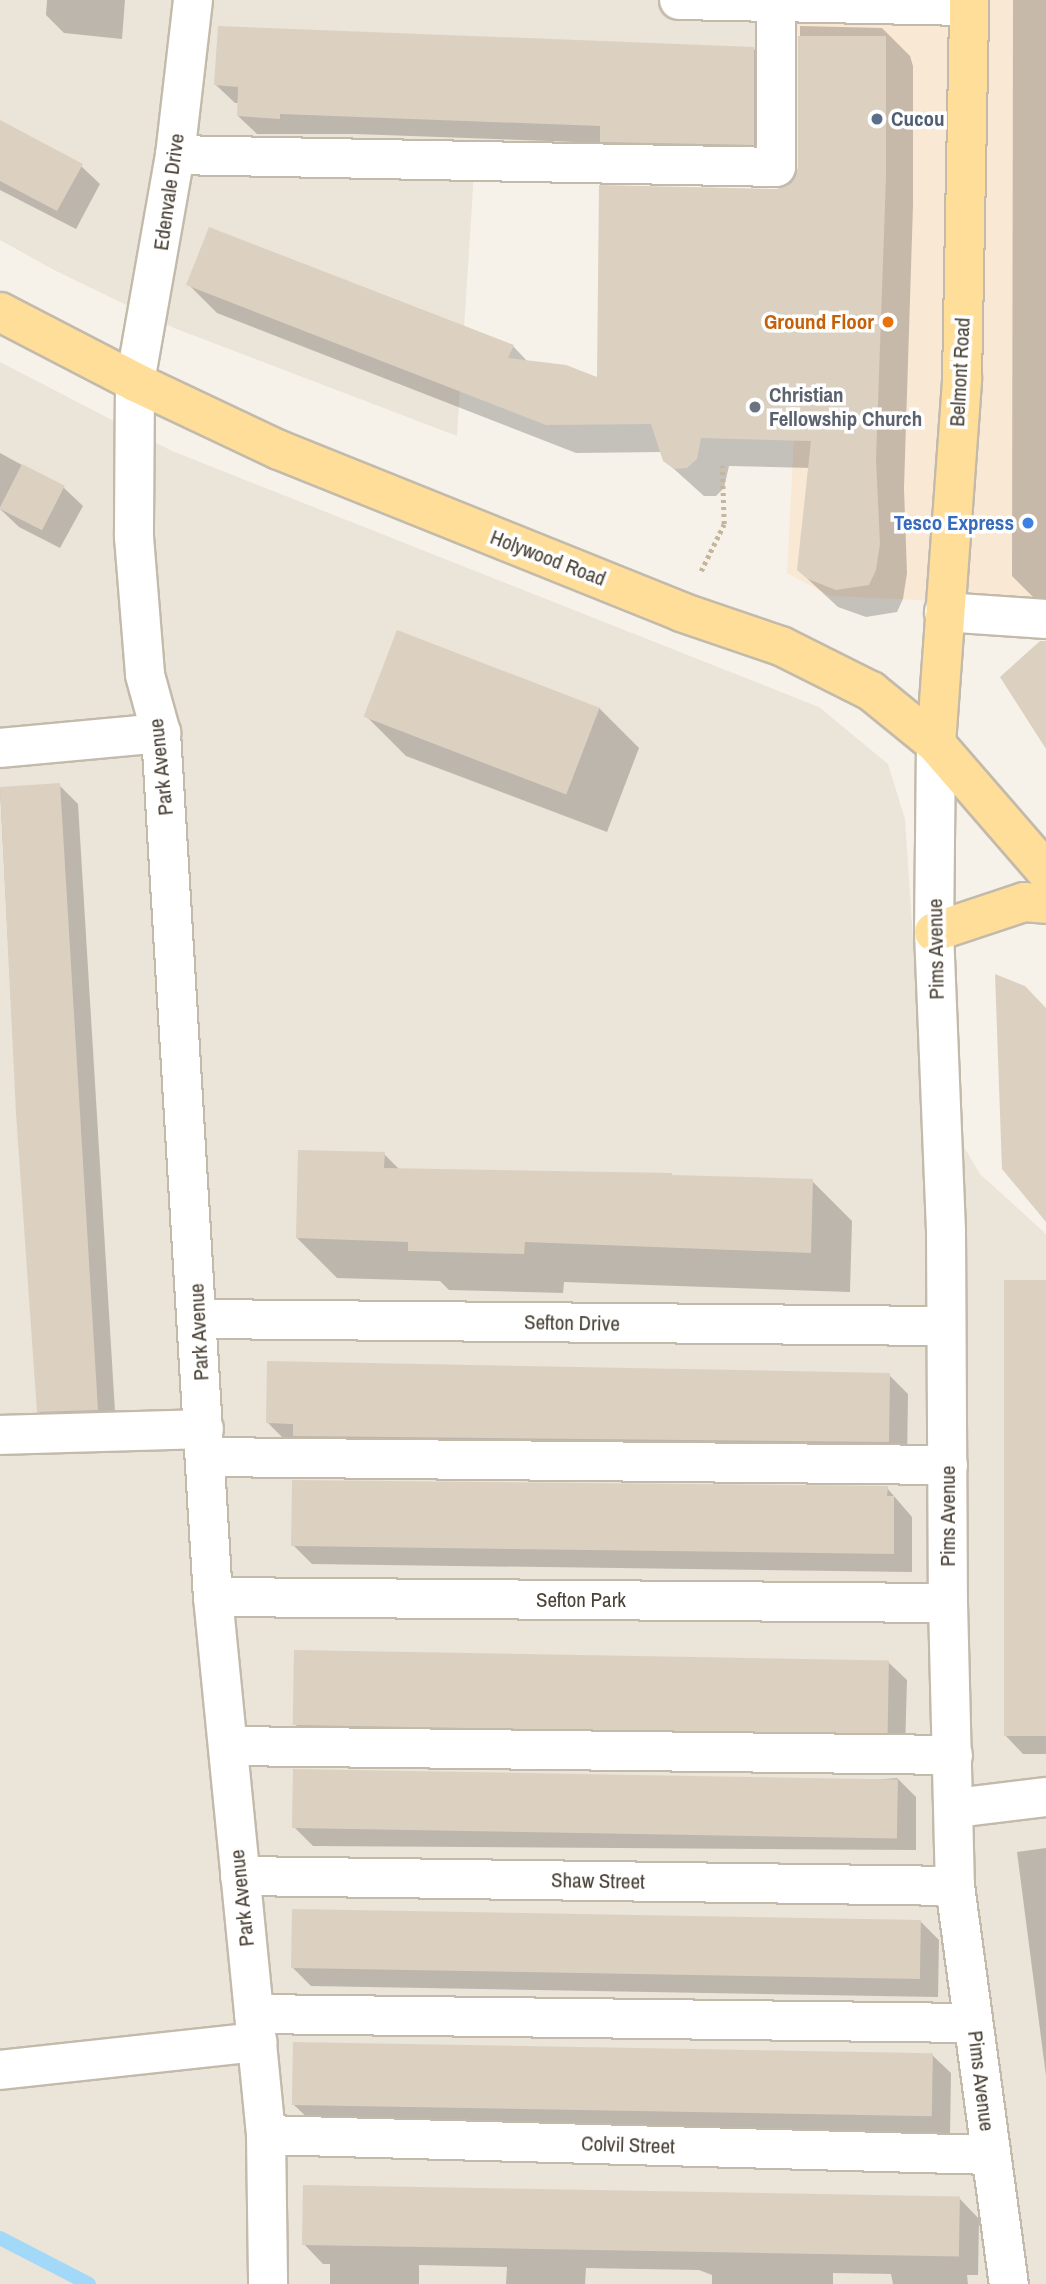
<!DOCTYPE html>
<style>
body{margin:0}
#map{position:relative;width:1046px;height:2284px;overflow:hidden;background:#f6f2ea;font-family:"Archivo Narrow",sans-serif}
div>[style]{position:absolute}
.residential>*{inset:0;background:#ebe4d8}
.commercial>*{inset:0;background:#f9e8d4}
.shadow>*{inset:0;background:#0003}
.stream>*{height:14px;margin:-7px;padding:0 7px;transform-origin:7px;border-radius:7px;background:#a2d8f8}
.building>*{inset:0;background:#dcd0c1;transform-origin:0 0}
.path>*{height:4.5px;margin-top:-2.25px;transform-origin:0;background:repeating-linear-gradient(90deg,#c6b59b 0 3.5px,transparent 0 7px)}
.roads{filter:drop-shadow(2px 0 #c3baab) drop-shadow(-2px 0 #c3baab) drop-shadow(0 2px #c3baab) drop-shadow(0 -2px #c3baab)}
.minor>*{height:38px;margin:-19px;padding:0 19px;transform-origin:19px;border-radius:19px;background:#fff}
.major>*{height:38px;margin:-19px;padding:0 19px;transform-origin:19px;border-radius:19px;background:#ffde9a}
.dots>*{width:19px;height:19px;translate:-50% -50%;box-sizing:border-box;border:4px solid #fff;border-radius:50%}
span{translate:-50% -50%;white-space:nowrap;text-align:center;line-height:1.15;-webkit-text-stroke:7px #fff;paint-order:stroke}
.service-label{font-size:21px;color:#4e5e75;font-weight:700}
.left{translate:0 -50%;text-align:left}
.street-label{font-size:21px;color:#4b4237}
.food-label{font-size:21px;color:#c56008;font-weight:700}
.right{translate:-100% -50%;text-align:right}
.worship-label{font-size:21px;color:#5b616d;font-weight:700}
.shop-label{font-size:21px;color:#366cbe;font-weight:700}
</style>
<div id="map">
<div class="residential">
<i style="clip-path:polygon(0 0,778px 0,779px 177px,474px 173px,457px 436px,174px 328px,54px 270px,0 240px)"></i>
<i style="clip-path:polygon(0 362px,172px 451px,819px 707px,888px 764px,905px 819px,922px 1076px,980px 1174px,1046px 1234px,1046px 2284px,0 2284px)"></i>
</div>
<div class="commercial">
<i style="clip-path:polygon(778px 0,1046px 0,1046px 606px,830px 596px,787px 573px,807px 178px,779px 177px)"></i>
</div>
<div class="shadow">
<i style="clip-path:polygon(47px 0,125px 0,122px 39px,64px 33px,46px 15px)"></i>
<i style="clip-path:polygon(1013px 0,1046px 0,1046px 602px,1038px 602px,1012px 576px)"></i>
<i style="clip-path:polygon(800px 26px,882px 28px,910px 56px,913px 66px,913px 206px,904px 488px,907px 573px,903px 599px,897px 612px,866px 617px,838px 607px,798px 570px,810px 468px,729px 466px,724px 488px,716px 496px,704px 496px,664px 460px,662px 452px,576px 453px,217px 313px,188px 284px,513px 346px,528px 362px,598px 379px,776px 191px,788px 187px,797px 178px,800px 167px)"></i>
<i style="clip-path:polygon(753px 48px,772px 67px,772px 163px,620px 160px,604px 143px,355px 134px,257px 134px,238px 116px,239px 103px,235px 103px,216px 85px)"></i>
<i style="clip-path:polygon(0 122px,81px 166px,100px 184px,76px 229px,0 190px)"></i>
<i style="clip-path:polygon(0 453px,64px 488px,83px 506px,60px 548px,19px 527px,0 509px)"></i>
<i style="clip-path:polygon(599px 708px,639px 748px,607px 832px,406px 756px,366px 716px)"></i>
<i style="clip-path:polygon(59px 785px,78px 804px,116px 1428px,57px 1430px,38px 1411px,17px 1113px,0 789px)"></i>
<i style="clip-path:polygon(384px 1154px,400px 1170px,812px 1181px,852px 1221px,850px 1292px,564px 1282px,563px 1293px,449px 1290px,440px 1281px,337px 1278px,297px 1238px)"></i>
<i style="clip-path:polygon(1046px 1282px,1046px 1754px,1023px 1754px,1005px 1735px)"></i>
<i style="clip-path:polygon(889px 1375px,908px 1394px,907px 1460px,286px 1441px,267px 1422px)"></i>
<i style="clip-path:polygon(887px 1488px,912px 1517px,912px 1572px,312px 1564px,293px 1545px)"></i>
<i style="clip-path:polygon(888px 1662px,907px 1680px,905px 1750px,313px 1743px,295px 1724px)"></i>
<i style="clip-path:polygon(897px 1778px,916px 1797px,916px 1850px,313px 1846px,294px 1827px)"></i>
<i style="clip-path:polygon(1046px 1848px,1046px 2076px,1017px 1852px)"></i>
<i style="clip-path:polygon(921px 1922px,939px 1940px,938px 1997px,311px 1986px,292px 1967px)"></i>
<i style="clip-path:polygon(932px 2055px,951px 2073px,950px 2134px,313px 2123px,294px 2105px)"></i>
<i style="clip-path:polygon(960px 2199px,979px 2219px,978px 2275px,967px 2275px,968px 2284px,893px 2284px,891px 2274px,833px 2273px,833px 2284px,712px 2284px,712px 2275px,699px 2270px,586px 2268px,585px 2284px,506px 2284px,507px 2267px,419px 2265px,419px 2284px,330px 2284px,330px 2264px,323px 2264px,304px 2244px)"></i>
</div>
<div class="stream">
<i style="left:0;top:2238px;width:100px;rotate:27.3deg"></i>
</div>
<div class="building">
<i style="clip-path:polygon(218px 26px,754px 47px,754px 145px,600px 142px,600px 126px,280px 114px,280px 119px,237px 116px,238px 87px,214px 85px)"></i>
<i style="clip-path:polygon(798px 36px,886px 36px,886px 177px,876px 459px,880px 544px,876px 570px,869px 585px,836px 590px,808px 579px,797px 570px,811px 441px,701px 438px,697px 459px,687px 468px,674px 469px,663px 461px,651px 424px,546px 425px,186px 285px,209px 227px,514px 345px,508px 358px,566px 365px,597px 377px,599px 185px,776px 189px,787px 186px,795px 177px,798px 167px)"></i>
<i style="clip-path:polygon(0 120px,83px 164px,57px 211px,0 181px)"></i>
<i style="left:22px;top:464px;width:48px;height:50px;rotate:27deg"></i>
<i style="left:397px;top:630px;width:217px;height:93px;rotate:21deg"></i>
<i style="clip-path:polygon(1040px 641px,1046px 641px,1046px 749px,1000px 677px)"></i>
<i style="clip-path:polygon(60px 783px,98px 1410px,37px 1412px,16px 1113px,0 787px)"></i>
<i style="clip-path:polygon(995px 974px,1025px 986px,1046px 1008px,1046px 1222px,1002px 1169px)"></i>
<i style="clip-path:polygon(298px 1150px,385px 1152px,384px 1168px,672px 1173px,672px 1175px,813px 1179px,811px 1253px,525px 1242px,524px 1254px,408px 1251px,408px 1242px,296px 1238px)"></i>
<i style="left:1004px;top:1280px;width:42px;height:456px"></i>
<i style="clip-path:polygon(267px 1361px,890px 1373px,889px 1442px,293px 1436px,293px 1424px,266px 1423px)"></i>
<i style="clip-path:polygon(292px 1480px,888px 1486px,887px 1496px,894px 1496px,894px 1554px,291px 1546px)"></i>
<i style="left:294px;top:1650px;width:595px;height:75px;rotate:1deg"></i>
<i style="left:293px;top:1769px;width:605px;height:59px;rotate:1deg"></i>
<i style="left:292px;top:1909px;width:629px;height:59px;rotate:1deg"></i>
<i style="left:293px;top:2042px;width:640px;height:63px;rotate:1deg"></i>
<i style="left:303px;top:2185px;width:657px;height:60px;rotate:1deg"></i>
</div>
<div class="path">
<i style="left:701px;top:571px;width:52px;rotate:-63.9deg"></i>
<i style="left:724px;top:524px;width:58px;rotate:-92deg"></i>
</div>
<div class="roads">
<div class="minor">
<i style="left:193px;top:0;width:156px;rotate:96.6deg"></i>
<i style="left:175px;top:155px;width:230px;rotate:100deg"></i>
<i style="left:135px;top:382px;width:155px;rotate:90.4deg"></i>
<i style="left:134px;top:537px;width:138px;rotate:85.4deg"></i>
<i style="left:145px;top:675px;width:60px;rotate:74.6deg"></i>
<i style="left:161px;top:733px;width:866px;rotate:86.56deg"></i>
<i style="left:213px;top:1597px;width:541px;rotate:84.37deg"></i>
<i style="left:266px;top:2135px;width:149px;rotate:89.2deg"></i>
<i style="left:679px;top:0;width:290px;rotate:1.2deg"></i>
<i style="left:175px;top:155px;width:601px;rotate:1.14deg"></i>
<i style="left:776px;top:167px;width:167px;rotate:-90deg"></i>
<i style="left:944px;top:612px;width:102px;rotate:3.9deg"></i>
<i style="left:936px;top:744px;width:188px;rotate:90.6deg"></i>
<i style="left:934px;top:932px;width:299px;rotate:87.7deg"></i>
<i style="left:946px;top:1231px;width:372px;rotate:89.7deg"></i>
<i style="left:948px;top:1603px;width:283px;rotate:88.6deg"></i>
<i style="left:955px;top:1886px;width:402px;rotate:82.3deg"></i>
<i style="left:0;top:748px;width:162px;rotate:-5.3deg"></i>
<i style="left:198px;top:1319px;width:748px;rotate:0.54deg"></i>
<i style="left:0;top:1435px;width:204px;rotate:-1.7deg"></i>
<i style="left:206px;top:1457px;width:742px;rotate:0.62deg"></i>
<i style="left:213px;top:1597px;width:735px;rotate:0.47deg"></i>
<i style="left:228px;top:1746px;width:725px;rotate:0.71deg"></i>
<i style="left:955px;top:1808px;width:92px;rotate:-6.9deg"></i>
<i style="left:240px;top:1876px;width:715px;rotate:0.8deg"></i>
<i style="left:254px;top:2014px;width:719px;rotate:0.72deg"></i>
<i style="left:0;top:2070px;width:259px;rotate:-6.2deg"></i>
<i style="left:266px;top:2135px;width:725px;rotate:1.58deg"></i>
</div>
<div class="major">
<i style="left:0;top:312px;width:152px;rotate:27.4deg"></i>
<i style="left:135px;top:382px;width:159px;rotate:25.3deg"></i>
<i style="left:279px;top:450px;width:433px;rotate:21.9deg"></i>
<i style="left:681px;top:612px;width:106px;rotate:18.8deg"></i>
<i style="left:781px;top:646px;width:101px;rotate:26.6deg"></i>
<i style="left:871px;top:691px;width:84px;rotate:39.2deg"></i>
<i style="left:936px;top:744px;width:168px;rotate:49.1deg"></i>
<i style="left:936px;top:744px;width:366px;rotate:-85.9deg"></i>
<i style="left:962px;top:379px;width:379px;rotate:-88.9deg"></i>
<i style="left:934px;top:932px;width:95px;rotate:-18.4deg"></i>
<i style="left:1024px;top:902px;width:22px;rotate:5deg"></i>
</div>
</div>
<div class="dots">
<i style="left:877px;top:119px;background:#5c6f8a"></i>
<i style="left:888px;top:322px;background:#e8710a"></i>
<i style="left:755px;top:407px;background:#6b7280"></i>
<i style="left:1028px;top:523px;background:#3f7fe0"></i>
</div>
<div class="service-label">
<span class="left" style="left:891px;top:119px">Cucou</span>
</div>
<div class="street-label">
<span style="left:169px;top:192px;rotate:-82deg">Edenvale Drive</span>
<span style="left:960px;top:372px;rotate:-87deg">Belmont Road</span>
<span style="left:548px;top:558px;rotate:21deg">Holywood Road</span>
<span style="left:161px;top:767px;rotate:-96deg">Park Avenue</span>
<span style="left:936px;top:949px;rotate:-91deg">Pims Avenue</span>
<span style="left:572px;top:1323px;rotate:1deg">Sefton Drive</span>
<span style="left:199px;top:1332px;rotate:-93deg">Park Avenue</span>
<span style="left:948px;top:1516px;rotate:-90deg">Pims Avenue</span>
<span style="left:581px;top:1600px">Sefton Park</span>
<span style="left:598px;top:1881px;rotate:1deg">Shaw Street</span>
<span style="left:242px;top:1898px;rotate:-96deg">Park Avenue</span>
<span style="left:981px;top:2081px;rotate:83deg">Pims Avenue</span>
<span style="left:628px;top:2145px;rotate:2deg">Colvil Street</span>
</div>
<div class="food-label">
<span class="right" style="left:874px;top:322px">Ground Floor</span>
</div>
<div class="worship-label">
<span class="left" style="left:769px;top:407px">Christian<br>Fellowship Church</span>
</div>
<div class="shop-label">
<span class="right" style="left:1014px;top:523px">Tesco Express</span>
</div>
</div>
